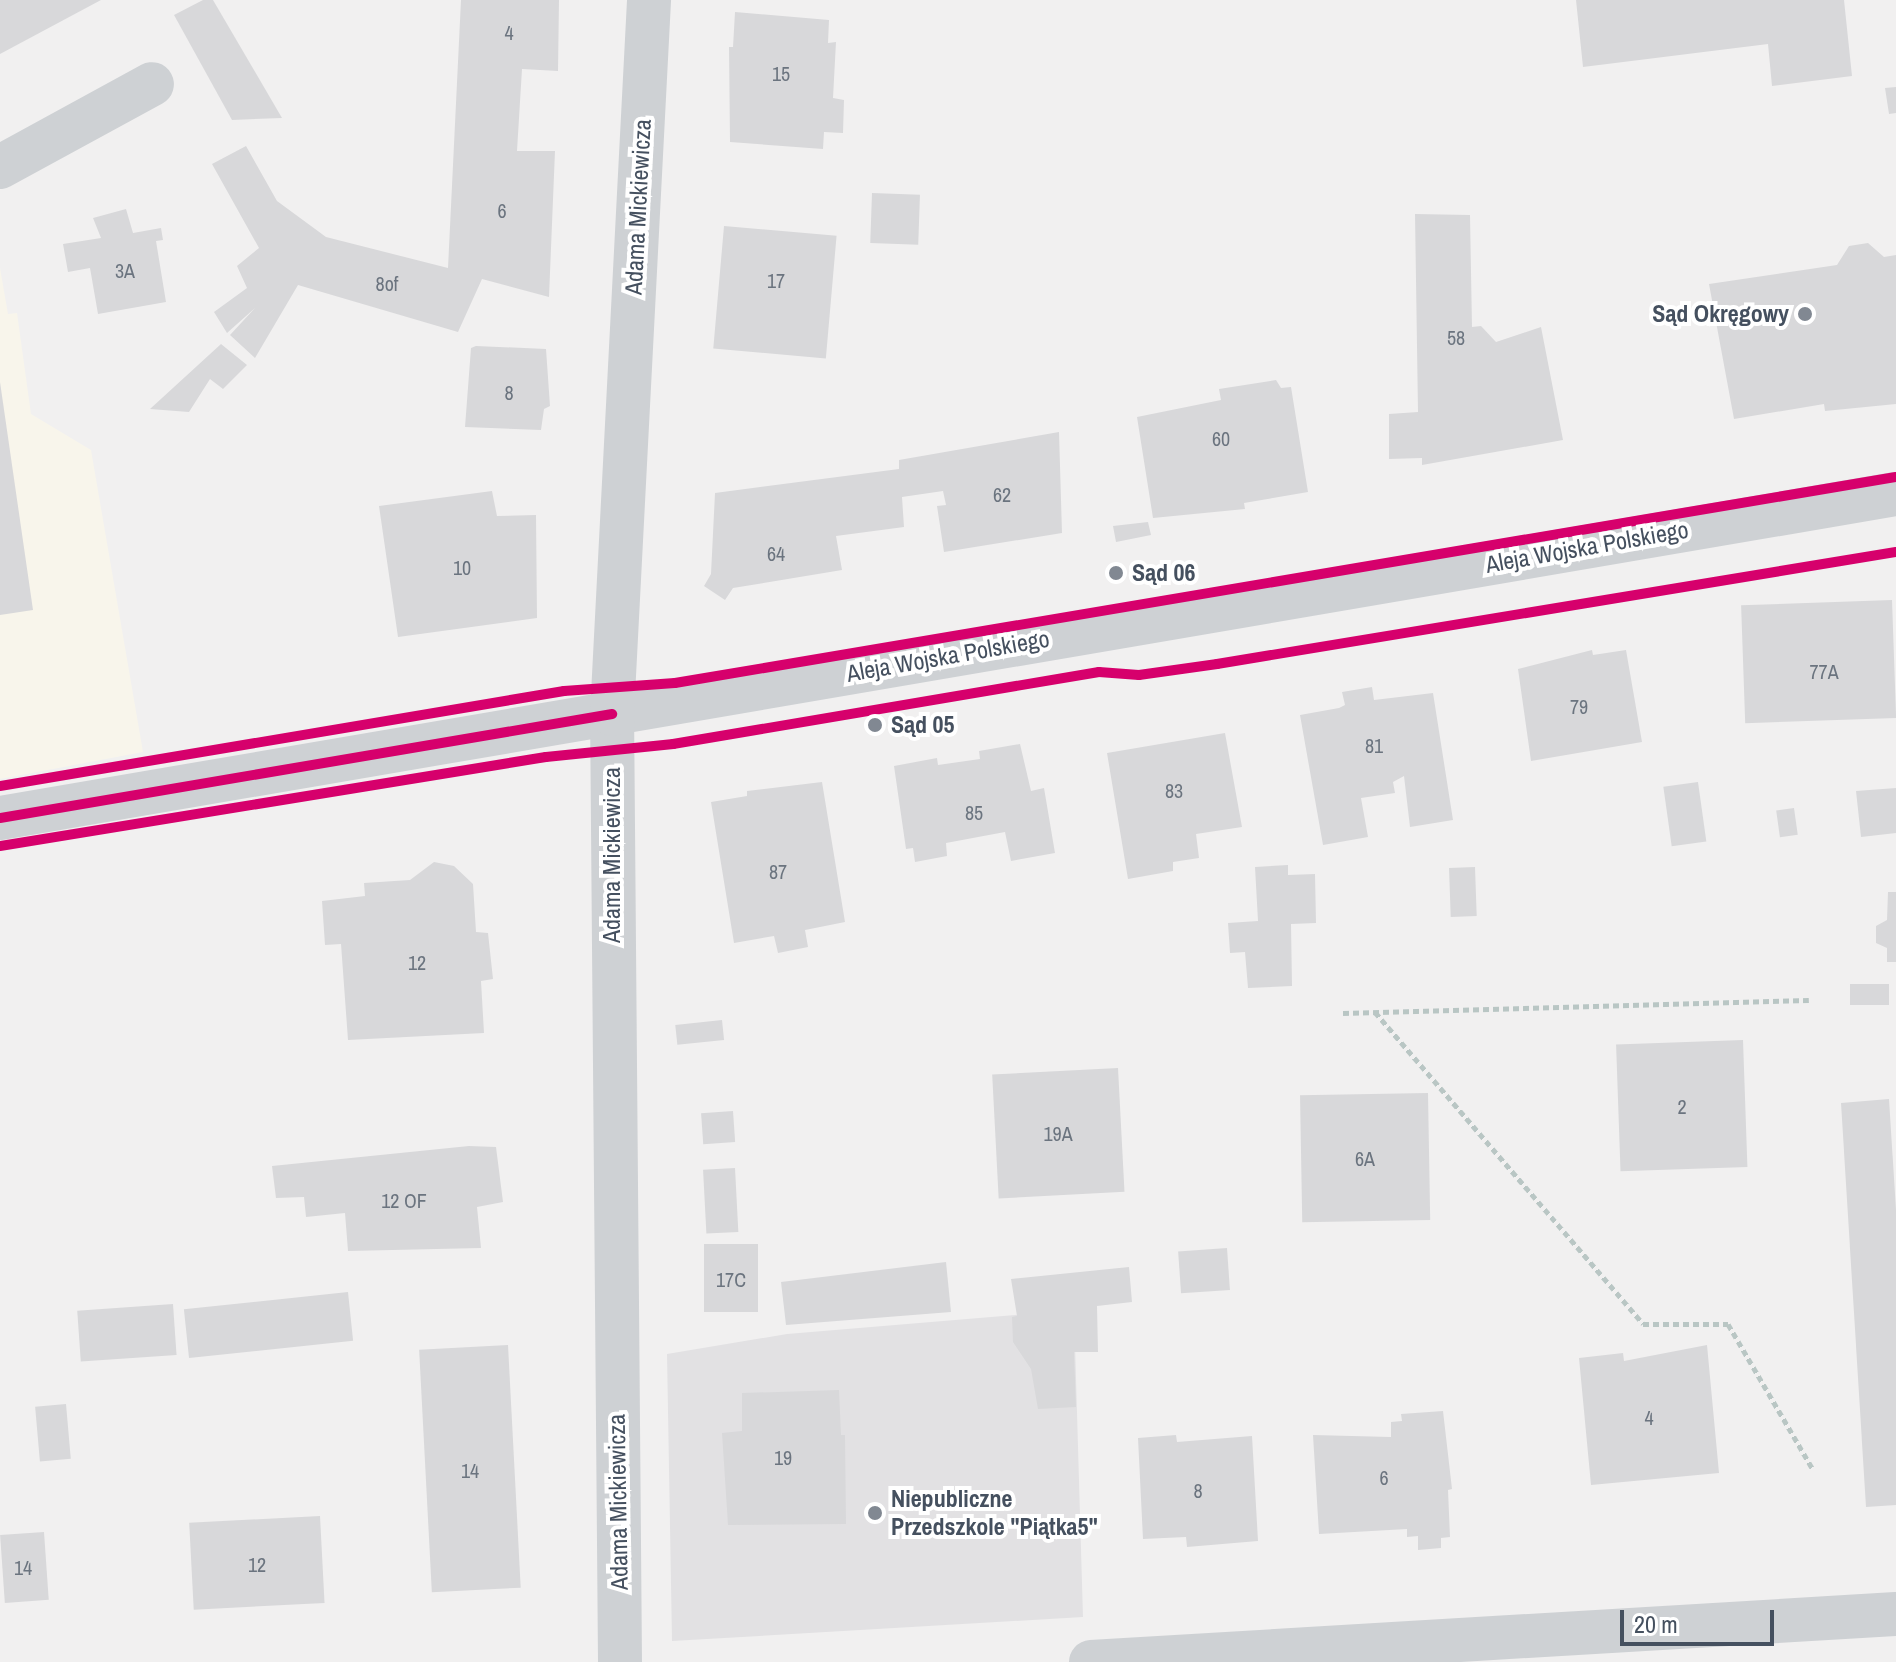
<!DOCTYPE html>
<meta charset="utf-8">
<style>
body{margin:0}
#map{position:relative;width:1896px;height:1662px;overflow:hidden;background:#f1f0f0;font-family:"Archivo Narrow",sans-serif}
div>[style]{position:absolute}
.commercial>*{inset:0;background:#f8f5eb}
.education>*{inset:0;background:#e2e1e3}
.building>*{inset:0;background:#d8d8da;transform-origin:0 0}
.path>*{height:5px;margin-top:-2.5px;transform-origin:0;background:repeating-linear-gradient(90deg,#b9c6c4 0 6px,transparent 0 10px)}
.minor>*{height:44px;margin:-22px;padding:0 22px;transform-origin:22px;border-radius:22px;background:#ced1d4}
.cycleway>*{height:10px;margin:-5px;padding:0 5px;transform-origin:5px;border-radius:5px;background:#d6006c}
.dots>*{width:22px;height:22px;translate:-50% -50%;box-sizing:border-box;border:4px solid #fff;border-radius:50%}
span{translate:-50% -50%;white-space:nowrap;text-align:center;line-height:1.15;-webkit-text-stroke:8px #fff;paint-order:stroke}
.number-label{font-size:20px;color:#6b747f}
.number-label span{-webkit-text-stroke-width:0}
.street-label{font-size:24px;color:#45505f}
.poi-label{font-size:24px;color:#45505f;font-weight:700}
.right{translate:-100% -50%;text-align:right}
.left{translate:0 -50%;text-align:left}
.scale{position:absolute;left:1620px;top:1610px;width:154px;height:36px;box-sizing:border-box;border:4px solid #45505f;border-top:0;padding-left:10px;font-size:24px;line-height:28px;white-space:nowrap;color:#45505f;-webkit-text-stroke:6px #fff;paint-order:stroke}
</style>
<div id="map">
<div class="commercial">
<i style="clip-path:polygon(0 268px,8px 314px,17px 313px,31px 414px,91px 450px,143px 752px,0 779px)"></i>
</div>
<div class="education">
<i style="clip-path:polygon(1074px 1310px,1083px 1617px,672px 1641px,667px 1354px,787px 1334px)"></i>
</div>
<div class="building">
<i style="clip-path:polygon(0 0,101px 0,0 54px)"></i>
<i style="clip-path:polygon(203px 0,213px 0,282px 118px,232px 120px,174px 15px)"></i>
<i style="clip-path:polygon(461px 0,559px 0,558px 71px,522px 69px,517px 151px,555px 151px,549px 297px,482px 279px,458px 332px,298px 285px,255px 358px,230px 335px,255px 308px,227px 333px,214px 312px,247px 288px,237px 266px,259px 248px,212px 164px,246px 146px,277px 201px,326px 237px,448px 268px)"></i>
<i style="clip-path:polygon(1576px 0,1844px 0,1852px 76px,1772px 86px,1768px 44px,1583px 67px)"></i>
<i style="clip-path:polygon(735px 12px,829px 20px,828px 43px,836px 42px,833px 98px,844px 100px,843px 133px,824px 132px,823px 149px,730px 142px,729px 47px,733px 47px)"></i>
<i style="clip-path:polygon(1896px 87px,1896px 113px,1889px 114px,1885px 88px)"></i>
<i style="left:872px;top:193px;width:48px;height:50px;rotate:2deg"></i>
<i style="clip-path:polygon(126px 209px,133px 233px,161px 228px,163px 240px,156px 241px,166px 302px,98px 314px,90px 268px,68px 272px,63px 244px,101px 238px,93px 218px)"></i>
<i style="clip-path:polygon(1415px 214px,1470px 215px,1472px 327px,1481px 326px,1496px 342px,1541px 327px,1563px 440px,1422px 465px,1422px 458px,1389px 459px,1389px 414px,1418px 412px)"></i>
<i style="left:724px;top:226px;width:113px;height:123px;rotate:5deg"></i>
<i style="clip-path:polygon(1868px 243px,1884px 257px,1896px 255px,1896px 404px,1825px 411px,1824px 404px,1734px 419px,1709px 284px,1837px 265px,1849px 246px)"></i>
<i style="clip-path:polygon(221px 344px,247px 365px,223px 389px,210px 379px,189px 412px,150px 409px)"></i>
<i style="clip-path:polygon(476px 346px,546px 349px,550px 406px,544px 409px,541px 430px,465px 427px,471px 348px)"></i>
<i style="clip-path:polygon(1276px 380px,1281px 388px,1291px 387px,1308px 492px,1244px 503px,1245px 509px,1153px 518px,1137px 417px,1221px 400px,1219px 389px)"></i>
<i style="clip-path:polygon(0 382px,33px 610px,0 615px)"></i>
<i style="clip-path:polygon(1059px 432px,1062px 533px,944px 552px,937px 506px,946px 505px,943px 491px,902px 497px,904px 527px,836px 536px,842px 570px,733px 588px,725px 600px,704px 586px,711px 574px,715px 493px,899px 469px,899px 460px)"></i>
<i style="clip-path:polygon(492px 491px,497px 516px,536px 515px,537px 618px,398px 637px,379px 506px)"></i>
<i style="clip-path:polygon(1148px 522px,1151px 535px,1116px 542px,1113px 526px)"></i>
<i style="left:1892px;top:600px;width:118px;height:151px;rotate:88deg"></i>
<i style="clip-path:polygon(1592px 650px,1593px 655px,1626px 650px,1642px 742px,1531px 761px,1518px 669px)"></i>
<i style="clip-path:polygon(1372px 687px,1374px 700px,1433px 693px,1453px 820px,1410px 827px,1404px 776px,1393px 782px,1395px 793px,1361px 798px,1368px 837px,1323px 845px,1300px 715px,1339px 708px,1345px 705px,1342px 692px)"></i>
<i style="clip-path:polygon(1225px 733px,1242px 827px,1196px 834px,1199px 858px,1173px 862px,1173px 871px,1128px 879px,1107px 753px)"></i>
<i style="clip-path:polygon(1020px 744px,1031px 791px,1044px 788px,1055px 853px,1011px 861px,1005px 832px,946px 843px,947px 856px,915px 862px,913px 848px,906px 849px,894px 766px,937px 758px,938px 765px,980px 759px,979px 751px)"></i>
<i style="clip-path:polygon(822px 782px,845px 922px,805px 930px,808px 947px,778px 953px,774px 936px,734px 943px,711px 802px,747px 796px,747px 791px)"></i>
<i style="left:1698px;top:782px;width:60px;height:35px;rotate:82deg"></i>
<i style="clip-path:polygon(1896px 788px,1896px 833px,1861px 837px,1856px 791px)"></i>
<i style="left:1794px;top:808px;width:27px;height:18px;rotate:82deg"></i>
<i style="clip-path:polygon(434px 862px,454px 866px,473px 884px,476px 932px,488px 933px,493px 979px,481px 981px,484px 1033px,348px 1040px,341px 944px,325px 945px,322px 901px,365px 896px,364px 883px,410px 880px)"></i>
<i style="clip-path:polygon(1288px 865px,1288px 875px,1315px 874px,1316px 923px,1291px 924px,1292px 986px,1248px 988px,1245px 952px,1230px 953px,1228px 923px,1258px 921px,1255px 867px)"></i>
<i style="left:1475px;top:867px;width:49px;height:26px;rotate:88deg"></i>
<i style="clip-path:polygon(1888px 892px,1896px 892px,1896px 962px,1887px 962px,1887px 948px,1876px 943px,1876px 926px,1887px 920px)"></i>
<i style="left:1889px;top:984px;width:21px;height:39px;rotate:90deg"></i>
<i style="left:722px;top:1020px;width:20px;height:47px;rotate:84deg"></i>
<i style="left:1743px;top:1040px;width:127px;height:127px;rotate:88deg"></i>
<i style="left:1118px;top:1068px;width:124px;height:126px;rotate:87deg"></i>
<i style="left:1428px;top:1093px;width:127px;height:128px;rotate:89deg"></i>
<i style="clip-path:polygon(1889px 1099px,1896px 1210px,1896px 1505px,1866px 1507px,1841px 1103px)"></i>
<i style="left:733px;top:1111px;width:31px;height:32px;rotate:86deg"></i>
<i style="clip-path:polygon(469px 1146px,496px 1147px,503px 1202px,477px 1207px,481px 1248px,348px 1251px,345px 1213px,306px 1217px,304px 1197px,276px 1198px,272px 1166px)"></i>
<i style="left:735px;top:1168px;width:64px;height:32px;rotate:87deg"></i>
<i style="left:758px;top:1244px;width:68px;height:54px;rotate:90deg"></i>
<i style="left:1227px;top:1248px;width:42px;height:49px;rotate:86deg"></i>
<i style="clip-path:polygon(946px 1262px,951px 1312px,786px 1325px,781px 1282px)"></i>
<i style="clip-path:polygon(1129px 1267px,1132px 1302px,1097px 1306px,1098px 1352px,1074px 1352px,1076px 1407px,1038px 1409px,1031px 1369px,1013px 1342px,1012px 1317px,1017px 1316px,1011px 1279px)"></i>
<i style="left:348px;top:1292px;width:49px;height:165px;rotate:84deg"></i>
<i style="left:173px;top:1304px;width:51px;height:96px;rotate:86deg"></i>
<i style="left:508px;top:1345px;width:243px;height:89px;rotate:87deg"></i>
<i style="clip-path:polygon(1707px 1345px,1719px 1473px,1591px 1485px,1579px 1358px,1623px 1353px,1624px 1361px)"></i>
<i style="clip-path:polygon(839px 1390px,841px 1435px,845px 1435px,846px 1524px,728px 1525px,722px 1433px,742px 1431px,742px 1393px)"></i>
<i style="left:66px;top:1404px;width:55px;height:31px;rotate:85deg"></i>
<i style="clip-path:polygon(1443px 1411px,1452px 1489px,1448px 1490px,1450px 1537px,1441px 1538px,1441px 1548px,1418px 1550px,1418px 1536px,1407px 1537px,1407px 1529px,1319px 1534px,1313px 1435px,1391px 1437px,1391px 1422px,1402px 1421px,1401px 1414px)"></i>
<i style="clip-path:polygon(1176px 1435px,1177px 1442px,1252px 1436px,1258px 1541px,1187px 1547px,1186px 1537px,1143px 1539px,1138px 1438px)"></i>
<i style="left:320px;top:1516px;width:87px;height:131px;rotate:87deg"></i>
<i style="left:44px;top:1532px;width:68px;height:44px;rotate:86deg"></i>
</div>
<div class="path">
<i style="left:1375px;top:1012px;width:411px;rotate:49.3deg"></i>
<i style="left:1643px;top:1324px;width:85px"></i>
<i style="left:1728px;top:1324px;width:167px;rotate:59.7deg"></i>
<i style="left:1343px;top:1013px;width:466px;rotate:-1.6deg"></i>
</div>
<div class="minor">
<i style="left:0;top:167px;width:173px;rotate:-28.6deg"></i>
<i style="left:0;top:818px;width:1923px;rotate:-9.7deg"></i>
<i style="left:620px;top:1662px;width:948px;rotate:-90.48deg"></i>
<i style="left:612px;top:714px;width:715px;rotate:-87.03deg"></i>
<i style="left:1091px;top:1662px;width:806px;rotate:-3.41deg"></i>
</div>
<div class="cycleway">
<i style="left:0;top:786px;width:572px;rotate:-9.56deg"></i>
<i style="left:564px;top:691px;width:111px;rotate:-4.1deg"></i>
<i style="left:675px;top:683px;width:1238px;rotate:-9.58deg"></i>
<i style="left:0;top:818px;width:621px;rotate:-9.64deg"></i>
<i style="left:0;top:846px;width:553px;rotate:-9.26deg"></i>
<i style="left:546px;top:757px;width:128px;rotate:-5.8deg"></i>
<i style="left:673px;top:744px;width:432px;rotate:-9.6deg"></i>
<i style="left:1099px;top:672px;width:40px;rotate:4.3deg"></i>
<i style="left:1139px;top:675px;width:79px;rotate:-8deg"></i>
<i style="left:1217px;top:664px;width:688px;rotate:-9.37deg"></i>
</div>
<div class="dots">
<i style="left:1805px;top:314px;background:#818892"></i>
<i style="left:1116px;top:573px;background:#818892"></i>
<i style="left:875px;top:725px;background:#818892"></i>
<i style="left:875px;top:1513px;background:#818892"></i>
</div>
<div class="number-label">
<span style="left:509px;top:32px">4</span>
<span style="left:781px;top:73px">15</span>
<span style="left:502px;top:210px">6</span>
<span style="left:125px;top:270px">3A</span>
<span style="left:776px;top:280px">17</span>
<span style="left:387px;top:283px">8of</span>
<span style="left:1456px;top:337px">58</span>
<span style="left:509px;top:392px">8</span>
<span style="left:1221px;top:438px">60</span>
<span style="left:1002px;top:494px">62</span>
<span style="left:776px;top:553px">64</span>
<span style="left:462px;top:567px">10</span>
<span style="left:1824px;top:671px">77A</span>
<span style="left:1579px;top:706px">79</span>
<span style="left:1374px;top:745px">81</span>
<span style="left:1174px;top:790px">83</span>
<span style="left:974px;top:812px">85</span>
<span style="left:778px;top:871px">87</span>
<span style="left:417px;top:962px">12</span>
<span style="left:1682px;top:1106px">2</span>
<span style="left:1058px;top:1133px">19A</span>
<span style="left:1365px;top:1158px">6A</span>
<span style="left:404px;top:1200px">12 OF</span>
<span style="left:731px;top:1279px">17C</span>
<span style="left:1649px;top:1417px">4</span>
<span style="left:783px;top:1457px">19</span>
<span style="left:470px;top:1470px">14</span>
<span style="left:1384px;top:1477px">6</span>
<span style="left:1198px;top:1490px">8</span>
<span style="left:257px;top:1564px">12</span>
<span style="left:23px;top:1567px">14</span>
</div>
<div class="street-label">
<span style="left:638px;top:207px;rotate:-87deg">Adama Mickiewicza</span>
<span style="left:1587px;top:547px;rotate:-10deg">Aleja Wojska Polskiego</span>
<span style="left:948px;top:656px;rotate:-10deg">Aleja Wojska Polskiego</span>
<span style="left:612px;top:855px;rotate:-90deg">Adama Mickiewicza</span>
<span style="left:618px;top:1502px;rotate:-91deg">Adama Mickiewicza</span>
</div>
<div class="poi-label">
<span class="right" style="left:1789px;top:314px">Sąd Okręgowy</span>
<span class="left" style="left:1132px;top:573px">Sąd 06</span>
<span class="left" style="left:891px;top:725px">Sąd 05</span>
<span class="left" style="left:891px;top:1513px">Niepubliczne<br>Przedszkole "Piątka5"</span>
</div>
<div class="scale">20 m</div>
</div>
